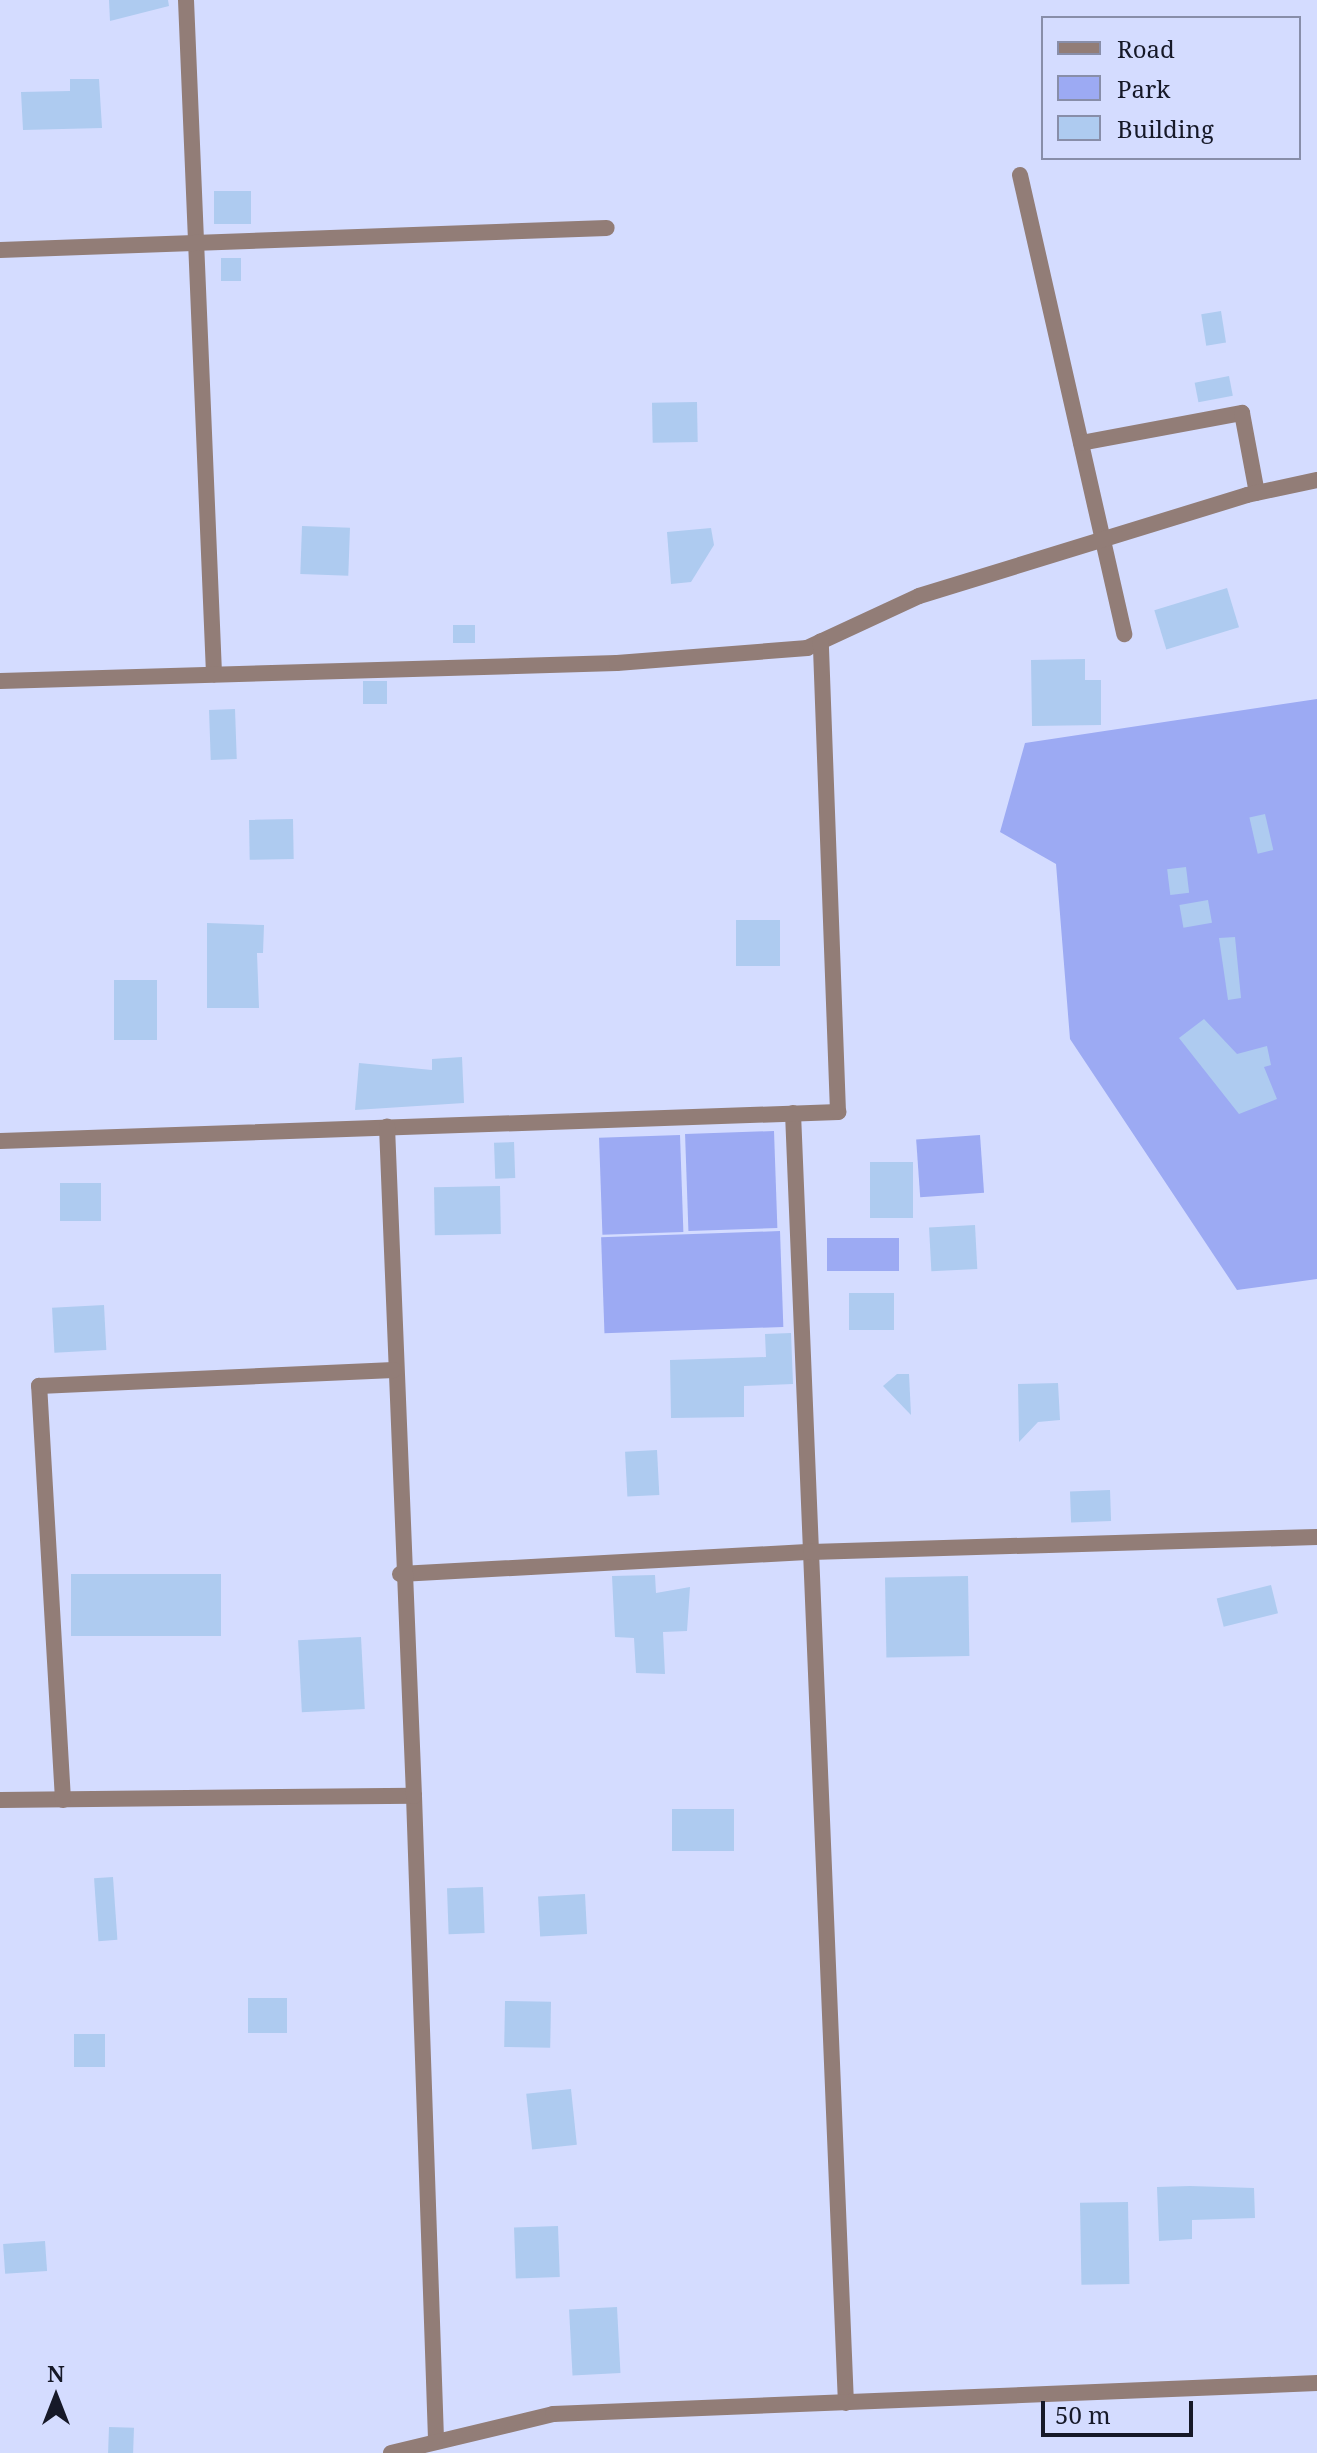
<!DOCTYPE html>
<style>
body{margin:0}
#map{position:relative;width:1317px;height:2453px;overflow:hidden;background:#d4dcff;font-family:"Noto Serif",serif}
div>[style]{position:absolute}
.green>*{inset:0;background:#9caaf3;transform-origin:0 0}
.building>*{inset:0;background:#aecbf0;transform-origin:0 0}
.minor>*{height:16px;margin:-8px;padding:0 8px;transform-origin:8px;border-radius:8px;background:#927d77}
.tertiary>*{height:16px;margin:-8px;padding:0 8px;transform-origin:8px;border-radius:8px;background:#927d77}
span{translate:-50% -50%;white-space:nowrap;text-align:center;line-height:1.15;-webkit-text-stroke:6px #d4dcff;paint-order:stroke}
.legend{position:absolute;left:1041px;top:16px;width:260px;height:144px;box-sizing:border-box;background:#d4dcff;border:2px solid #888ea9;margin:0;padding:10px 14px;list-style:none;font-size:24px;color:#161928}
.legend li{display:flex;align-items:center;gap:16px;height:40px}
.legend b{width:40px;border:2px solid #888ea9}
.north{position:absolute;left:16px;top:2357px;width:80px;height:80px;-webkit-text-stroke:6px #d4dcff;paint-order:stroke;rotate:0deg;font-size:22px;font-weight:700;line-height:32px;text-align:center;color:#161928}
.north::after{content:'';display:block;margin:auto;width:28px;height:36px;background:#161928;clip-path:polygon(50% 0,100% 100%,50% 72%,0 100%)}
.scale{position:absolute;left:1041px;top:2401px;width:152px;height:36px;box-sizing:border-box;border:4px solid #161928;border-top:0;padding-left:10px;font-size:24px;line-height:28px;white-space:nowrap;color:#161928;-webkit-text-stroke:6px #d4dcff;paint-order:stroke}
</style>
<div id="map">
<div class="green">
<i style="clip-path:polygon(1317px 699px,1317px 1279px,1237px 1290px,1070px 1039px,1056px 864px,1000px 832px,1025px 743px)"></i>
<i style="left:774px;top:1131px;width:97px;height:89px;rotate:88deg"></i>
<i style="left:680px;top:1135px;width:97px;height:81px;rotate:88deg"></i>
<i style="left:980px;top:1135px;width:58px;height:64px;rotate:86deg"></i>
<i style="left:780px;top:1231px;width:96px;height:179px;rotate:88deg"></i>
<i style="left:827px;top:1238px;width:72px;height:33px"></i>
</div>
<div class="building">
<i style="clip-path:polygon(109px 0,168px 0,169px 6px,110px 21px)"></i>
<i style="clip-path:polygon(70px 79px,99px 79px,102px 128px,23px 130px,21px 92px,70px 91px)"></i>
<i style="left:214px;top:191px;width:37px;height:33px"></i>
<i style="left:221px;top:258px;width:20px;height:23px"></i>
<i style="left:1221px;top:311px;width:32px;height:20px;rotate:81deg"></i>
<i style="left:1229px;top:376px;width:20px;height:35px;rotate:79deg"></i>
<i style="left:697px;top:402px;width:40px;height:45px;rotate:89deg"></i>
<i style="left:302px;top:526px;width:48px;height:48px;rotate:2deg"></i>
<i style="clip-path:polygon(711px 528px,714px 545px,691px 582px,671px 584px,667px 532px)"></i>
<i style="left:1227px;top:588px;width:41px;height:76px;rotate:73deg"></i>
<i style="left:453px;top:625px;width:22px;height:18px"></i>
<i style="clip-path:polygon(1085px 659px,1085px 680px,1101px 680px,1101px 725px,1032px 726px,1031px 660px)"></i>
<i style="left:363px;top:681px;width:24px;height:23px"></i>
<i style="left:235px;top:709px;width:50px;height:26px;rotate:88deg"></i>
<i style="left:1265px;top:814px;width:37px;height:16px;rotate:77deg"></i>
<i style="left:293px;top:819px;width:40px;height:44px;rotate:89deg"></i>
<i style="left:1186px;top:867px;width:26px;height:19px;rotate:83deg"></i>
<i style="left:1208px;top:900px;width:23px;height:29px;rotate:80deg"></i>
<i style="left:736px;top:920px;width:44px;height:46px"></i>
<i style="clip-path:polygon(207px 923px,264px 925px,263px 953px,257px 953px,259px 1008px,207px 1008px)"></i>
<i style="clip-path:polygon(1235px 937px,1241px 998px,1228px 1000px,1219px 938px)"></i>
<i style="left:114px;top:980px;width:43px;height:60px"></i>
<i style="clip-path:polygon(1204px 1019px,1237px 1054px,1267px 1046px,1271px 1065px,1264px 1067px,1277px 1099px,1239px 1114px,1179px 1038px)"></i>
<i style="clip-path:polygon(462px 1057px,464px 1103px,355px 1110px,359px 1063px,432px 1070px,432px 1059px)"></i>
<i style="left:514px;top:1142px;width:36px;height:20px;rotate:88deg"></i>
<i style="left:870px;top:1162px;width:43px;height:56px"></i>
<i style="left:101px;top:1183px;width:38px;height:41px;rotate:90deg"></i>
<i style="left:500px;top:1186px;width:48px;height:66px;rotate:89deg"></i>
<i style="left:975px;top:1225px;width:44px;height:46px;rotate:87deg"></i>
<i style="left:849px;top:1293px;width:45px;height:37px"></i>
<i style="left:104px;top:1305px;width:45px;height:52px;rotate:87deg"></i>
<i style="clip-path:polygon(791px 1333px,793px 1384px,744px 1386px,744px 1417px,671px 1418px,670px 1360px,766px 1357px,765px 1334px)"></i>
<i style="clip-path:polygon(897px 1374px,909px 1374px,911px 1415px,883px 1386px)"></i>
<i style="clip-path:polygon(1058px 1383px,1060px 1420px,1038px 1422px,1019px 1442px,1018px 1384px)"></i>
<i style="left:657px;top:1450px;width:45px;height:32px;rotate:87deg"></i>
<i style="left:1110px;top:1490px;width:31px;height:40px;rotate:88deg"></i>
<i style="left:221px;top:1574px;width:62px;height:150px;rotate:90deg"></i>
<i style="clip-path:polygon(655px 1575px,656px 1593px,690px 1587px,687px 1631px,663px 1632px,665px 1674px,636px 1673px,634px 1638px,615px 1637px,612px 1576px)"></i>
<i style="left:968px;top:1576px;width:80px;height:83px;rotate:89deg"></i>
<i style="left:1271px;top:1585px;width:29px;height:56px;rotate:76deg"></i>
<i style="left:361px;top:1637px;width:72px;height:63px;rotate:87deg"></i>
<i style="left:734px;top:1809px;width:42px;height:62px;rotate:90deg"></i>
<i style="left:113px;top:1877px;width:63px;height:19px;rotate:86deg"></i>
<i style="left:483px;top:1887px;width:46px;height:36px;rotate:88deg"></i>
<i style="left:585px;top:1894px;width:40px;height:47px;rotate:87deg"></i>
<i style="left:248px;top:1998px;width:39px;height:35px"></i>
<i style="left:505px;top:2001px;width:46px;height:46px;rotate:1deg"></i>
<i style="left:74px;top:2034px;width:31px;height:33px"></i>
<i style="left:571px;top:2089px;width:56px;height:45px;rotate:84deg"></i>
<i style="clip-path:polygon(1190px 2186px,1254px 2188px,1255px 2218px,1192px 2220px,1192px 2239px,1159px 2241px,1157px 2187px)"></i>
<i style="left:1128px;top:2202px;width:82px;height:48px;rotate:89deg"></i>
<i style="left:558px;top:2226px;width:51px;height:44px;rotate:88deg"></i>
<i style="left:45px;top:2241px;width:30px;height:42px;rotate:86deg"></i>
<i style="left:617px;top:2307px;width:66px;height:48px;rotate:87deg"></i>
<i style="left:109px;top:2427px;width:25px;height:26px;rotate:2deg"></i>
</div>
<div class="minor">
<i style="left:186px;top:0;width:675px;rotate:87.62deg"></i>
<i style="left:1020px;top:175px;width:471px;rotate:77.2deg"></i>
<i style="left:0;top:250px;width:607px;rotate:-2.08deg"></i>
<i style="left:1081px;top:443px;width:164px;rotate:-10.6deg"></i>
<i style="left:1242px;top:413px;width:81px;rotate:79.4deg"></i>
<i style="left:0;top:681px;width:617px;rotate:-1.67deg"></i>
<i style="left:617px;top:663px;width:191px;rotate:-4.5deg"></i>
<i style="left:807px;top:648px;width:123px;rotate:-24.9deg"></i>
<i style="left:919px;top:596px;width:343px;rotate:-17.1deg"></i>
<i style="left:1247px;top:495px;width:72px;rotate:-12.1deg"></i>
<i style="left:793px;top:1113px;width:1291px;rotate:87.65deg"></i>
<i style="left:0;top:1141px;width:839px;rotate:-1.98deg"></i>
<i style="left:838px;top:1112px;width:471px;rotate:-92.1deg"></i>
<i style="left:400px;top:1574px;width:412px;rotate:-3.1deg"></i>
<i style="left:811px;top:1552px;width:506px;rotate:-1.7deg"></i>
<i style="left:414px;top:1796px;width:642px;rotate:88.04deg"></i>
<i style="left:0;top:1800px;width:414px;rotate:-0.6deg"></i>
<i style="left:414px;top:1796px;width:670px;rotate:-92.31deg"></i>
<i style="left:63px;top:1800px;width:415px;rotate:-93.3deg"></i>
<i style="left:39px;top:1386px;width:355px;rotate:-2.6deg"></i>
</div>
<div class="tertiary">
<i style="left:391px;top:2453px;width:167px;rotate:-13.5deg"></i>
<i style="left:553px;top:2414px;width:765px;rotate:-2.32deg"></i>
</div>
<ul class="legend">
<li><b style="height:10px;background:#927d77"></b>Road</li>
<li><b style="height:22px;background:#9caaf3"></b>Park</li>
<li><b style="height:22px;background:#aecbf0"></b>Building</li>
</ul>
<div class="north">N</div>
<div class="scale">50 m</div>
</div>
